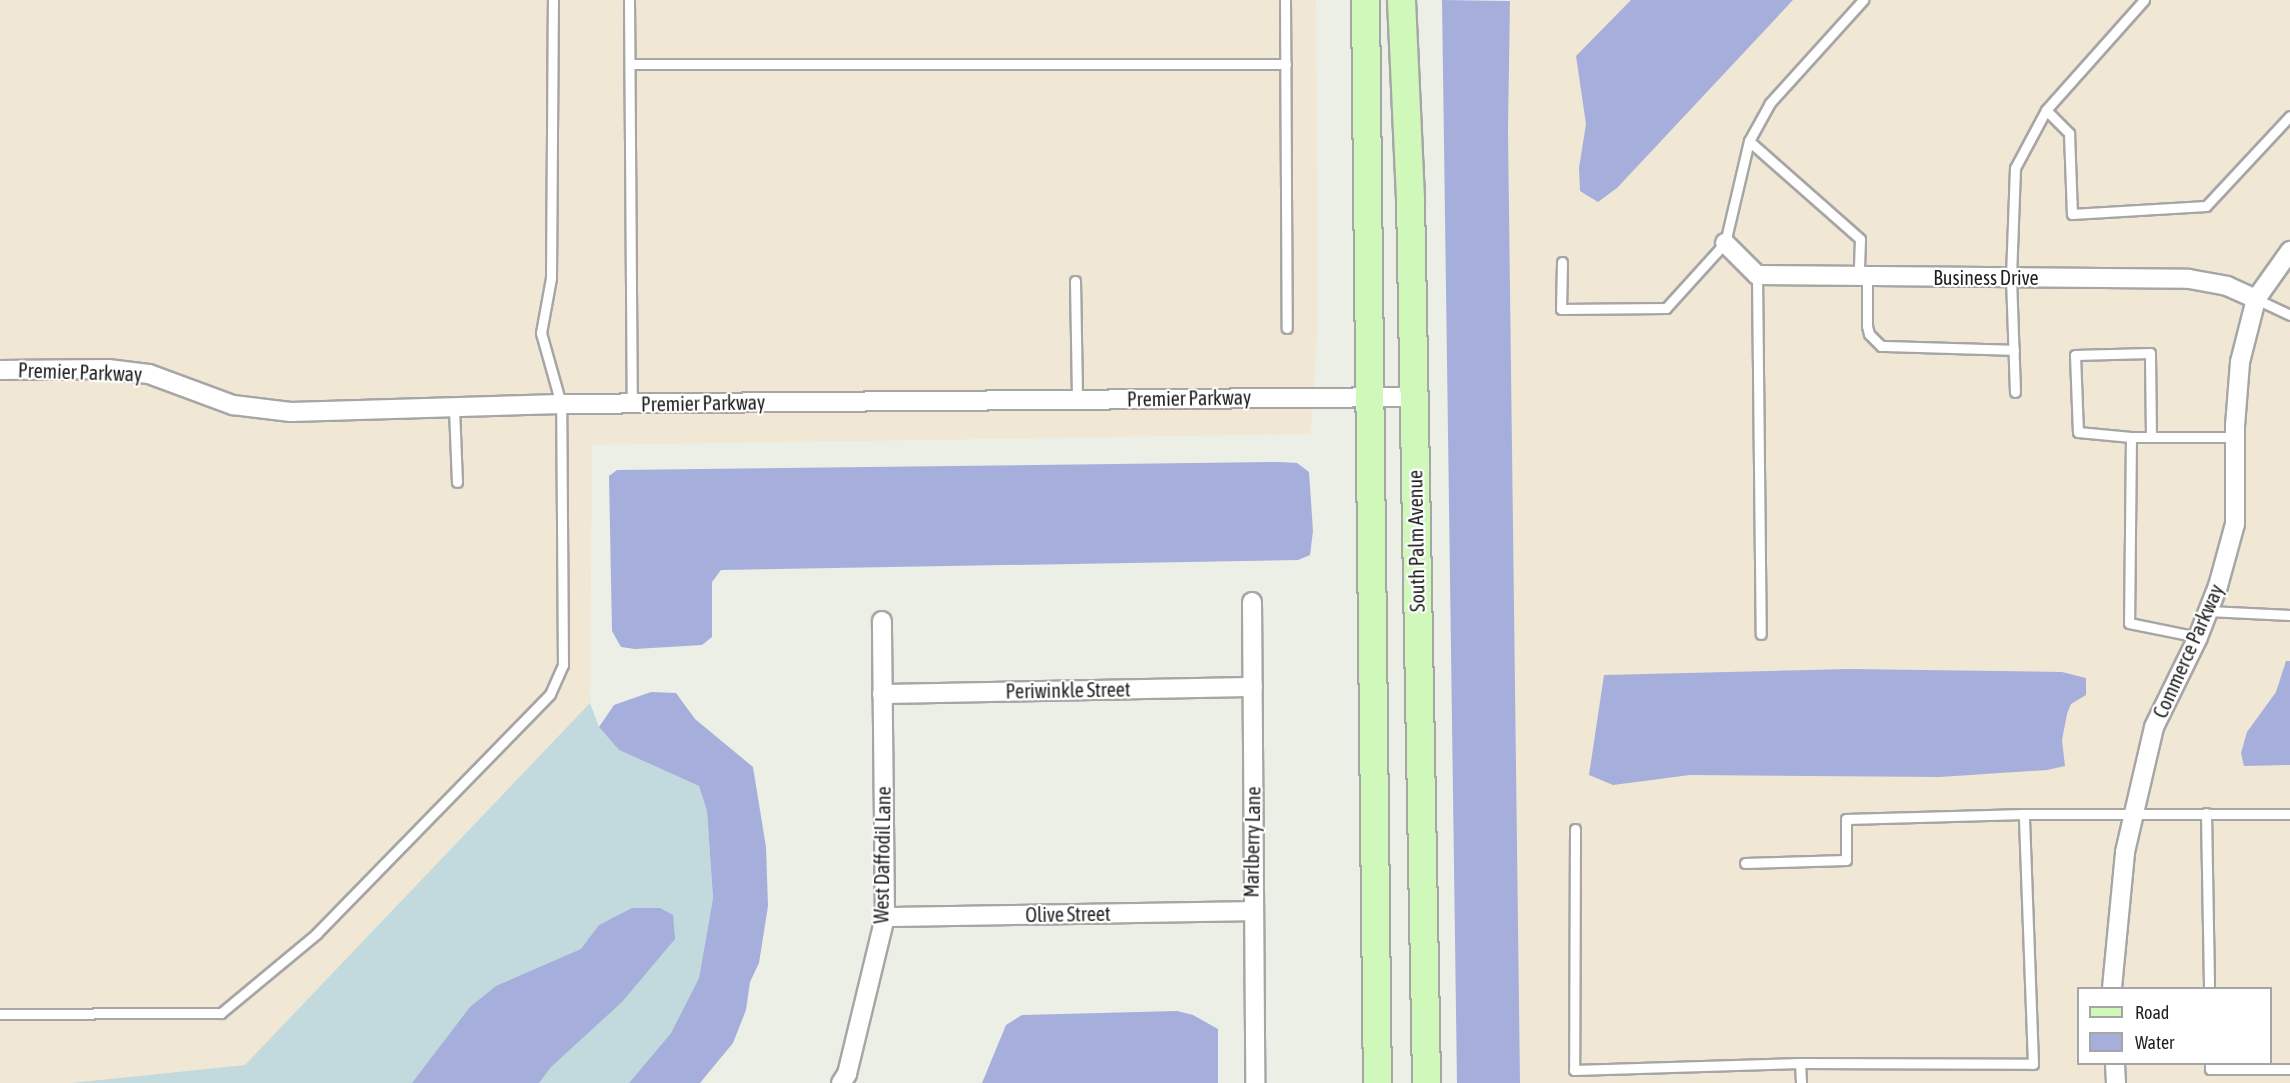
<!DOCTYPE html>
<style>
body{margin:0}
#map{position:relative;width:2290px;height:1083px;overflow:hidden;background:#ecefe5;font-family:"Asap Condensed",sans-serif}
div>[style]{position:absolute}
.commercial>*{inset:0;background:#f0e7d5}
.wetland>*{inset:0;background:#c2d9dd}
.water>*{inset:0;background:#a6afdc}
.roads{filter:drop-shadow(2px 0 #a6a6a6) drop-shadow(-2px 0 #a6a6a6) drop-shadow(0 2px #a6a6a6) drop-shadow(0 -2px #a6a6a6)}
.service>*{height:9px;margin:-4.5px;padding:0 4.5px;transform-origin:4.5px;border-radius:4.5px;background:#fff}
.minor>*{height:18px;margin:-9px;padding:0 9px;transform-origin:9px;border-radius:9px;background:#fff}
.secondary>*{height:27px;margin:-13.5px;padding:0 13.5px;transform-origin:13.5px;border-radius:13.5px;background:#cff8ba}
span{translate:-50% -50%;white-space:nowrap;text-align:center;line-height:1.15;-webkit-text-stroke:4.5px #fff;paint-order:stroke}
.street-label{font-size:20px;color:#1f1f1f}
.legend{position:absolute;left:2077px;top:987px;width:195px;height:78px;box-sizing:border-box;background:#fff;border:2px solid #a5a5a5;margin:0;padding:8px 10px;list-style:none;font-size:18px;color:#1f1f1f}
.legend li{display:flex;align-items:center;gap:12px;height:30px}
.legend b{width:30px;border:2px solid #a5a5a5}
</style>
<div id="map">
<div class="commercial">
<i style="clip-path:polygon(0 0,1316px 0,1318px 320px,1311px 434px,592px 445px,590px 703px,245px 1065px,71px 1083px,0 1083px)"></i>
<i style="clip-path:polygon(evenodd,1510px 0,2290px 0,2290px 1083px,1520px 1083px,1508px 129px,1510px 0,2078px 988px,2270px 988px,2270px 1064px,2078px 1064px,2078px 988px)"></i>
</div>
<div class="wetland">
<i style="clip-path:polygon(590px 703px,599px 727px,619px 750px,699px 786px,707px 811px,713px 898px,699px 978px,671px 1033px,629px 1083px,71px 1083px,245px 1065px)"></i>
</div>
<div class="water">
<i style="clip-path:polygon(1442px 0,1510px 1px,1508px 129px,1520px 1083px,1457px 1083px)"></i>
<i style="clip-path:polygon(1631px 0,1793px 0,1617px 188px,1598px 202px,1580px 191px,1579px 168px,1586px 124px,1576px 56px)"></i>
<i style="clip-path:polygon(1278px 462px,1297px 463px,1309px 472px,1313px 531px,1310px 555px,1298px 560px,721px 570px,712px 582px,712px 637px,702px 645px,635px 649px,621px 647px,612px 631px,609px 476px,617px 470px)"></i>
<i style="clip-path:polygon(2286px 661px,2290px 661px,2290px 765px,2244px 766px,2241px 753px,2247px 732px,2276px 692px)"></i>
<i style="clip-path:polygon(1849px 669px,2062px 672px,2086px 678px,2086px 695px,2071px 704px,2067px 714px,2062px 740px,2065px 766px,2047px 770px,1940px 777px,1690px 775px,1613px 785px,1589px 775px,1604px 675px)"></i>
<i style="clip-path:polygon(651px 692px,676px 693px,695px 719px,753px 767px,766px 847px,768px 906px,759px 963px,750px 982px,746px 1010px,733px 1043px,700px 1083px,629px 1083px,671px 1033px,699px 978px,713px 898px,707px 811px,699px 786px,619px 750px,599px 727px,614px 705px)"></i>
<i style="clip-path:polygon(632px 908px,660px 908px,673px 915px,675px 939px,622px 1002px,551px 1067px,539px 1083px,412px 1083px,470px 1007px,496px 986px,581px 949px,599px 925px)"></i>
<i style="clip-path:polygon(1177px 1011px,1193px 1015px,1218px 1029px,1218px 1083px,982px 1083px,1006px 1025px,1022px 1015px)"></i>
</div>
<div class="roads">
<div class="service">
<i style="left:629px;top:0;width:404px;rotate:89.6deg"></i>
<i style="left:1285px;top:0;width:328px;rotate:89.7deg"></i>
<i style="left:2144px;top:0;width:147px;rotate:131.7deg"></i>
<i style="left:2046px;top:110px;width:33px;rotate:45deg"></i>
<i style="left:2069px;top:133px;width:81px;rotate:87.9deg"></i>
<i style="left:2072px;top:214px;width:134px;rotate:-3.4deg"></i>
<i style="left:2206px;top:206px;width:123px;rotate:-47deg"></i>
<i style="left:630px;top:64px;width:656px"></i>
<i style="left:1749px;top:141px;width:148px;rotate:41.4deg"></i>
<i style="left:1860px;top:239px;width:37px;rotate:92deg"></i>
<i style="left:1562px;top:262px;width:47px;rotate:91.2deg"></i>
<i style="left:1561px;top:309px;width:105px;rotate:-0.5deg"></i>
<i style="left:1666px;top:308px;width:88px;rotate:-47.8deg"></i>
<i style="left:1725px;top:243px;width:105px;rotate:-76.8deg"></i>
<i style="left:1749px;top:141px;width:43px;rotate:-61.1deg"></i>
<i style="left:1770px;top:103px;width:139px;rotate:-47.9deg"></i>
<i style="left:1757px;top:275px;width:359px;rotate:89.4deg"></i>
<i style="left:1867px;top:276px;width:50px;rotate:90deg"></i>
<i style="left:1867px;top:326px;width:8px;rotate:76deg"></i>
<i style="left:1869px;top:334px;width:17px;rotate:45deg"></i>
<i style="left:1881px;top:346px;width:133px;rotate:1.7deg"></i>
<i style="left:1075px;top:281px;width:119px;rotate:89deg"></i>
<i style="left:2256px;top:299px;width:38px;rotate:25deg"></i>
<i style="left:2015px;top:392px;width:115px;rotate:-92deg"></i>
<i style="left:2011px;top:277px;width:109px;rotate:-87.9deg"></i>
<i style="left:2015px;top:168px;width:66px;rotate:-61.9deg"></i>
<i style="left:454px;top:408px;width:74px;rotate:87.7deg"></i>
<i style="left:2131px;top:437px;width:186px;rotate:90.6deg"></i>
<i style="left:2129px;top:623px;width:70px;rotate:11.5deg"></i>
<i style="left:2151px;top:437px;width:84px;rotate:-90.7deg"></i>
<i style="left:2150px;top:353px;width:75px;rotate:178.5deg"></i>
<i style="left:2075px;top:355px;width:77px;rotate:87.8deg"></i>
<i style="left:2078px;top:432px;width:53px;rotate:5.4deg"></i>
<i style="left:2131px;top:437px;width:104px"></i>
<i style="left:2208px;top:611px;width:82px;rotate:2.8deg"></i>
<i style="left:2206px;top:813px;width:175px;rotate:89deg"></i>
<i style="left:1575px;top:829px;width:241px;rotate:90.2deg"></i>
<i style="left:1574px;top:1070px;width:226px;rotate:-1.8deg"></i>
<i style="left:1800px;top:1063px;width:20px;rotate:87deg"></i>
<i style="left:1745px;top:863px;width:101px;rotate:-1.7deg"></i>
<i style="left:1846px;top:860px;width:41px;rotate:-90deg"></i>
<i style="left:1846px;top:819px;width:178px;rotate:-1.6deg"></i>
<i style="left:2024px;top:814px;width:266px"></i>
<i style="left:0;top:1014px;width:221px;rotate:-0.3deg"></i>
<i style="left:221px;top:1013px;width:124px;rotate:-39.7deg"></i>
<i style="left:316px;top:934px;width:335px;rotate:-45.7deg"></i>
<i style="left:550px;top:694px;width:32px;rotate:-66deg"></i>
<i style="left:563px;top:665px;width:261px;rotate:-90.4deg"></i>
<i style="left:561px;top:404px;width:74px;rotate:-105.7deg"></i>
<i style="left:541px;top:333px;width:56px;rotate:-79.7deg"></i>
<i style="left:551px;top:278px;width:278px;rotate:-89.6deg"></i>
<i style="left:1800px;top:1063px;width:233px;rotate:0.2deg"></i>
<i style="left:2033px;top:1064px;width:250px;rotate:-92.1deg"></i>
<i style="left:2210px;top:1064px;width:5px;rotate:90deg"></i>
<i style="left:2210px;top:1069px;width:80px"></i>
</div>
<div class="minor">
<i style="left:1725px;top:243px;width:45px;rotate:45deg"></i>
<i style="left:1757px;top:275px;width:432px;rotate:0.5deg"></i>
<i style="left:2189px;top:279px;width:39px;rotate:10deg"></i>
<i style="left:2227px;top:286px;width:32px;rotate:24deg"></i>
<i style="left:0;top:370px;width:108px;rotate:-0.5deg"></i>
<i style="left:108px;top:369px;width:41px;rotate:7deg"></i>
<i style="left:149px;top:374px;width:90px;rotate:20.3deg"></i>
<i style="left:233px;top:405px;width:58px;rotate:6.9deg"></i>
<i style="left:291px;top:412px;width:270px;rotate:-1.7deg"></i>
<i style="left:561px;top:404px;width:852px;rotate:-0.47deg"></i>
<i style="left:1252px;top:602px;width:481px;rotate:89.6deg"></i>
<i style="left:882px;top:694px;width:371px;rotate:-1.1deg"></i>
<i style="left:885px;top:917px;width:366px;rotate:-0.9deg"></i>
<i style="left:2112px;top:988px;width:137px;rotate:-84.5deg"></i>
<i style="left:2125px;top:852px;width:128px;rotate:-76.9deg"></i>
<i style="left:2154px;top:727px;width:100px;rotate:-63.9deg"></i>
<i style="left:2198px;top:637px;width:55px;rotate:-68.6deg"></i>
<i style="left:2218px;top:586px;width:64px;rotate:-74.7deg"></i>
<i style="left:2235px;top:524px;width:98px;rotate:-90deg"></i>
<i style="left:2235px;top:426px;width:64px;rotate:-85.5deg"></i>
<i style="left:2240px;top:362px;width:65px;rotate:-75.7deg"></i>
<i style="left:2256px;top:299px;width:59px;rotate:-54.7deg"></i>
<i style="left:2115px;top:1064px;width:19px;rotate:87deg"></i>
<i style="left:841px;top:1083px;width:11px;rotate:-56deg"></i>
<i style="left:847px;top:1074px;width:162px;rotate:-76.4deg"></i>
<i style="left:885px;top:917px;width:296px;rotate:-90.6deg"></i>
</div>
<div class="secondary">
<i style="left:1365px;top:0;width:1083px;rotate:89.37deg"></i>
<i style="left:1401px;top:0;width:198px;rotate:87.4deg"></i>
<i style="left:1410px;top:198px;width:885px;rotate:88.96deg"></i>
</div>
</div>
<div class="street-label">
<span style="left:1986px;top:277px">Business Drive</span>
<span style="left:80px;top:372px;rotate:2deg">Premier Parkway</span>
<span style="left:1189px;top:398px;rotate:-1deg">Premier Parkway</span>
<span style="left:703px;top:403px;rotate:-1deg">Premier Parkway</span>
<span style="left:1416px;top:541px;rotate:-91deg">South Palm Avenue</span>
<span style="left:2188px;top:651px;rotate:-66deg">Commerce Parkway</span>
<span style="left:1068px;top:690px;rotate:-1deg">Periwinkle Street</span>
<span style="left:1252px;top:842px;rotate:-89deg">Marlberry Lane</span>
<span style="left:882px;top:855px;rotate:-89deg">West Daffodil Lane</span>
<span style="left:1068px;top:914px;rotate:-1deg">Olive Street</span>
</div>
<ul class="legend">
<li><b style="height:8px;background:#cff8ba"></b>Road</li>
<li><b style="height:16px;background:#a6afdc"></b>Water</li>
</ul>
</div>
